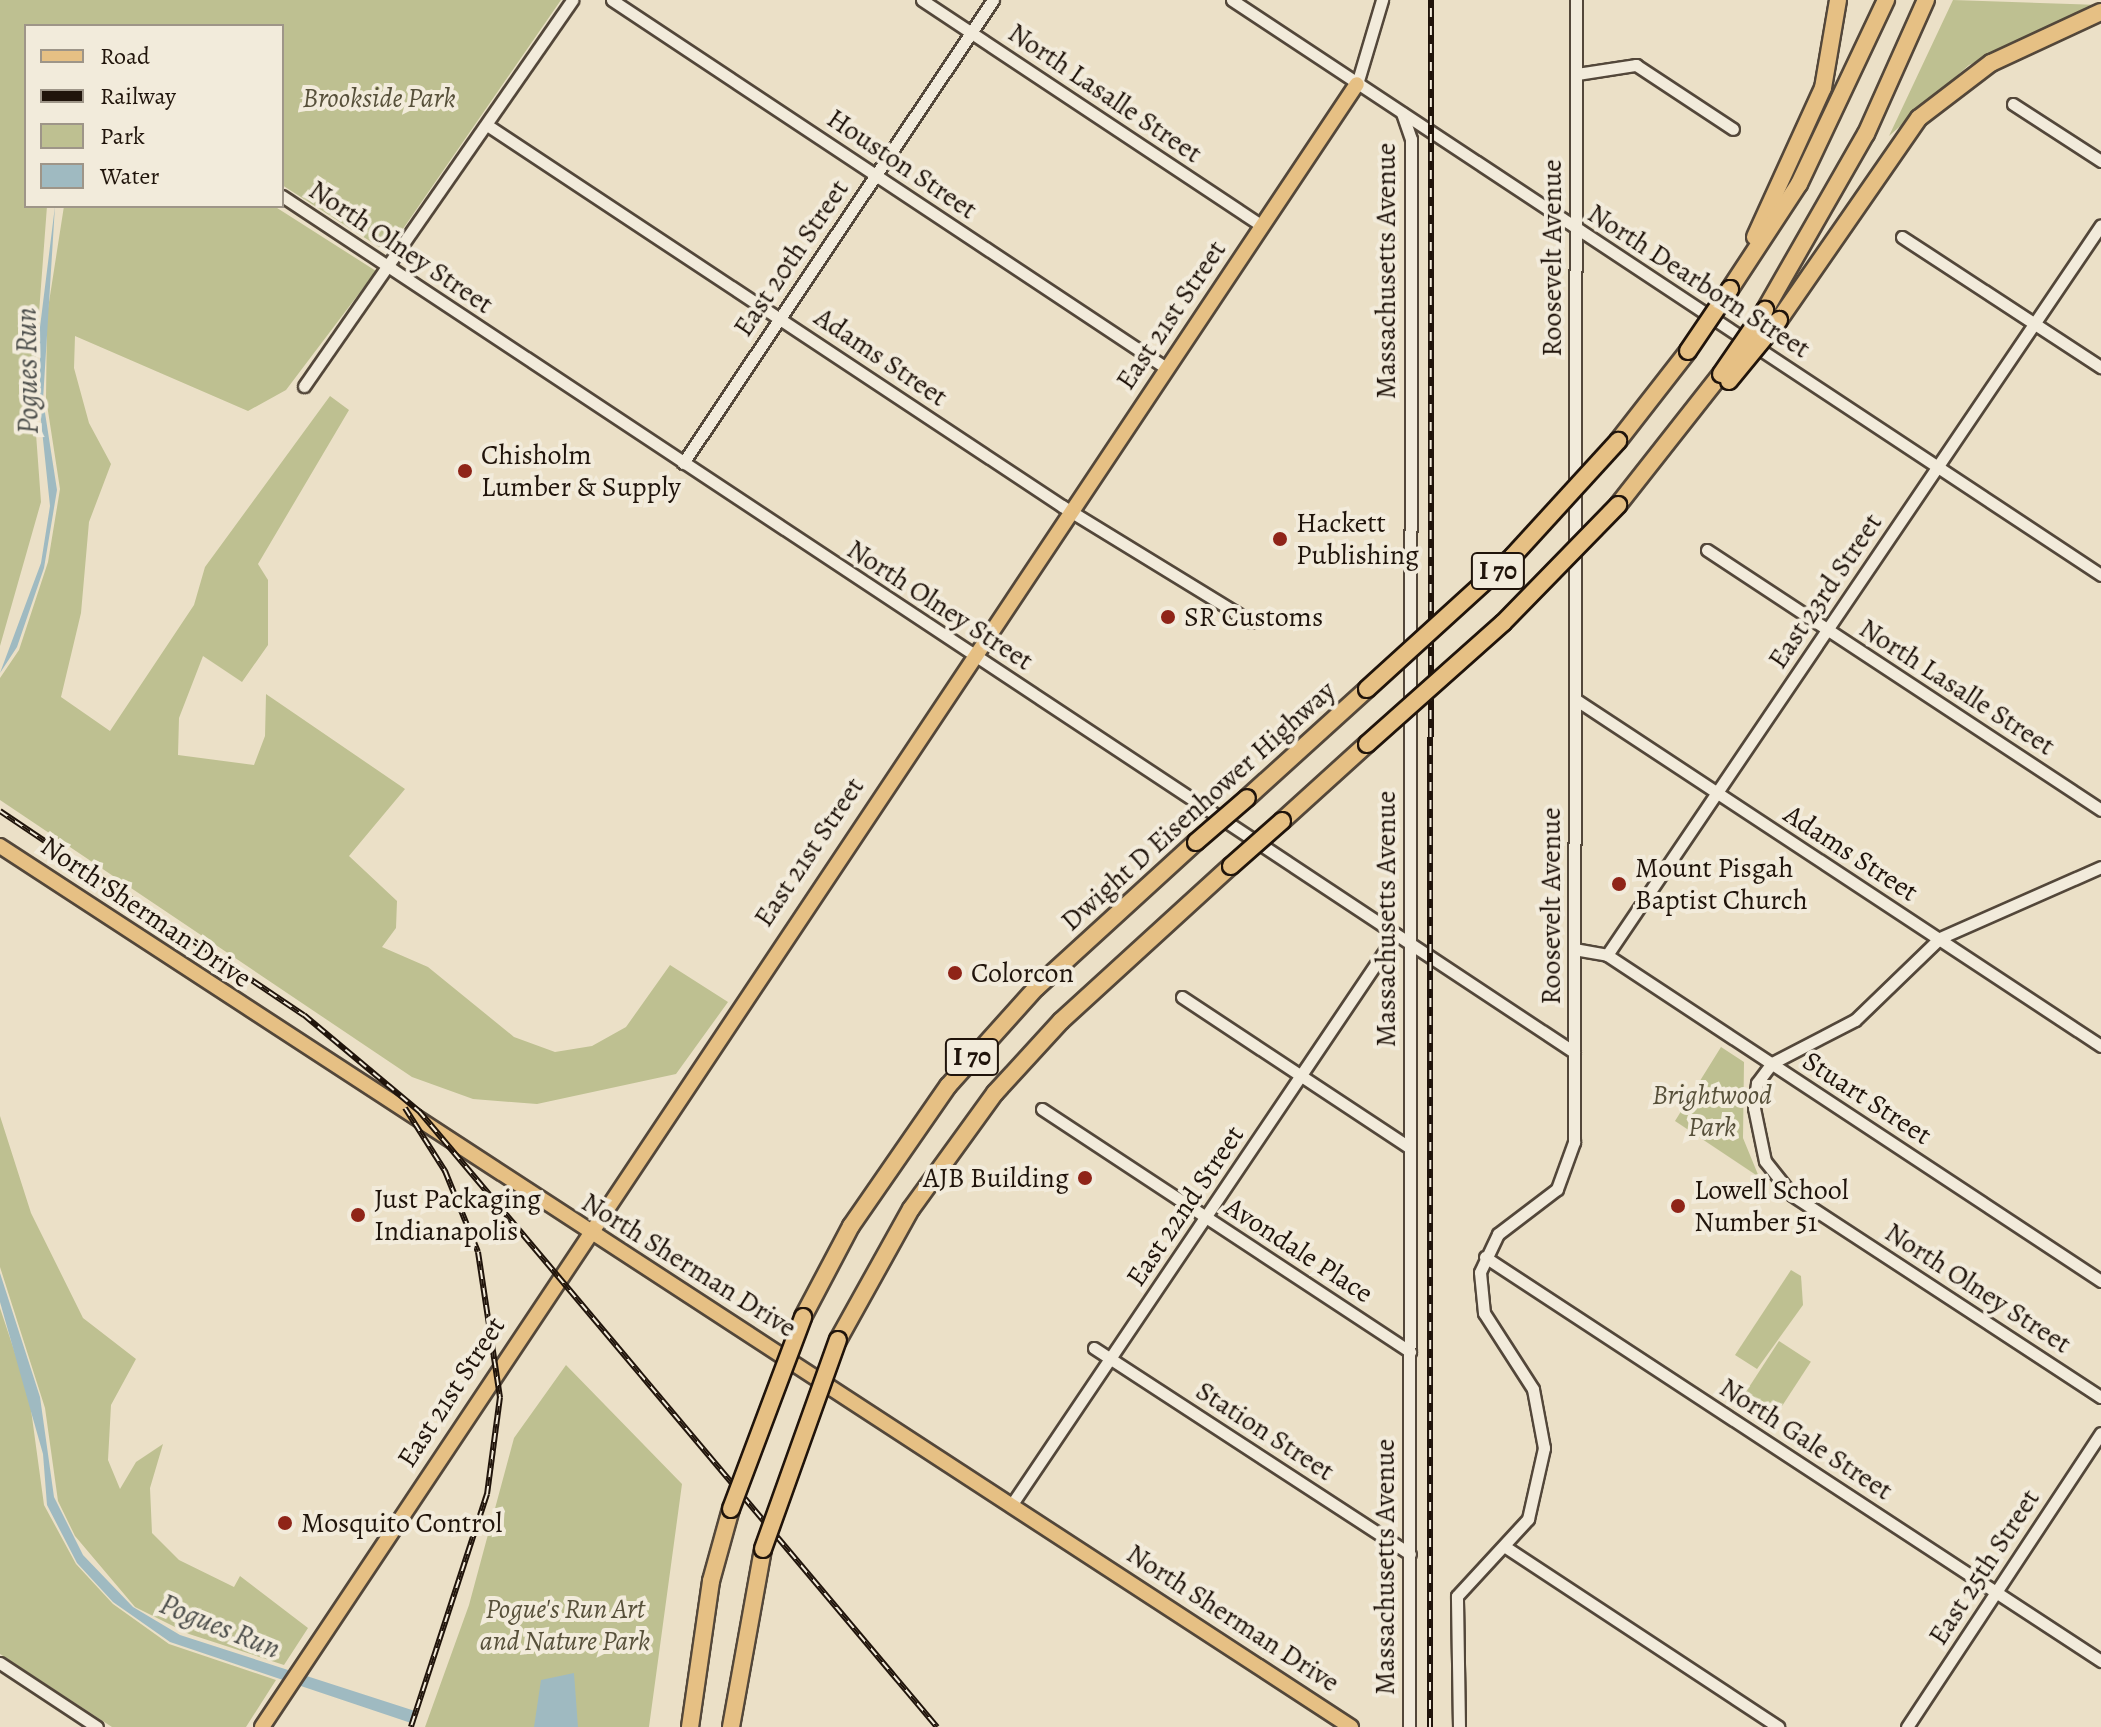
<!DOCTYPE html>
<style>
body{margin:0}
#map{position:relative;width:2101px;height:1727px;overflow:hidden;background:#ebe0c7;font-family:Alegreya,serif}
div>[style]{position:absolute}
.green>*{inset:0;background:#bec091;transform-origin:0 0}
.water>*{inset:0;background:#9fbac1}
.roads{filter:drop-shadow(2px 0 #53473a) drop-shadow(-2px 0 #53473a) drop-shadow(0 2px #53473a) drop-shadow(0 -2px #53473a)}
.minor>*{height:11px;margin:-5.5px;padding:0 5.5px;transform-origin:5.5px;border-radius:5.5px;background:#f2ebdb}
.major>*{height:14px;margin:-7px;padding:0 7px;transform-origin:7px;border-radius:7px;background:#e6c084}
.highway>*{height:16px;margin:-8px;padding:0 8px;transform-origin:8px;border-radius:8px;background:#e6c084}
.rail>*{height:6px;margin-top:-3px;transform-origin:0;background:repeating-linear-gradient(90deg,#f2ebdb 0 9px,#20140b 0 18px);box-sizing:border-box;border-block:2px solid #20140b}
.bridges{filter:drop-shadow(2px 0 #20140b) drop-shadow(-2px 0 #20140b) drop-shadow(0 2px #20140b) drop-shadow(0 -2px #20140b)}
.highway-bridge>*{height:16px;margin:-8px;padding:0 8px;transform-origin:8px;border-radius:8px;background:#e6c084}
.dots>*{width:22px;height:22px;translate:-50% -50%;box-sizing:border-box;border:4px solid #f2ebdb;border-radius:50%}
span{translate:-50% -50%;white-space:nowrap;text-align:center;line-height:1.15;-webkit-text-stroke:8px #f2ebdb;paint-order:stroke}
.shield-label span{padding:2px 6px;background:#f2ebdb;border:2px solid;border-radius:6px;-webkit-text-stroke-width:0}
.shield-label{font-size:26px;color:#20140b;font-weight:700}
.street-label{font-size:28px;color:#20140b}
.park-label{font-size:28px;color:#57503a;font-style:italic}
.poi-label{font-size:28px;color:#20140b}
.left{translate:0 -50%;text-align:left}
.right{translate:-100% -50%;text-align:right}
.water-label{font-size:30px;color:#4c4e4b;font-style:italic}
.legend{position:absolute;left:24px;top:24px;width:260px;height:184px;box-sizing:border-box;background:#f2ebdb;border:2px solid #9e9588;margin:0;padding:10px 14px;list-style:none;font-size:24px;color:#20140b}
.legend li{display:flex;align-items:center;gap:16px;height:40px}
.legend b{width:40px;border:2px solid #9e9588}
</style>
<div id="map">
<div class="green">
<i style="clip-path:polygon(0 0,561px 0,387px 252px,282px 185px,282px 26px,26px 26px,26px 206px,47px 206px,33px 393px,41px 502px,0 646px)"></i>
<i style="clip-path:polygon(1953px 0,2101px 5px,1969px 65px,1889px 136px)"></i>
<i style="clip-path:polygon(64px 206px,274px 206px,376px 271px,286px 390px,248px 411px,75px 336px,74px 368px,89px 423px,111px 464px,89px 522px,81px 613px,61px 697px,110px 731px,194px 605px,205px 567px,330px 396px,349px 410px,258px 564px,268px 580px,268px 645px,242px 682px,203px 656px,179px 718px,178px 755px,254px 765px,265px 736px,266px 694px,405px 789px,349px 856px,397px 901px,396px 928px,382px 947px,428px 967px,514px 1037px,555px 1052px,592px 1046px,626px 1027px,670px 965px,728px 1002px,676px 1074px,537px 1104px,473px 1099px,412px 1077px,0 800px,0 678px,19px 650px,48px 562px,60px 489px,46px 398px,47px 315px)"></i>
<i style="clip-path:polygon(1721px 1047px,1744px 1062px,1743px 1138px,1759px 1177px,1675px 1121px)"></i>
<i style="clip-path:polygon(0 1116px,31px 1213px,83px 1318px,136px 1359px,111px 1405px,108px 1460px,120px 1489px,136px 1462px,163px 1444px,150px 1488px,152px 1533px,179px 1560px,234px 1587px,240px 1576px,308px 1628px,284px 1665px,189px 1634px,135px 1607px,75px 1536px,58px 1501px,45px 1408px,0 1267px)"></i>
<i style="clip-path:polygon(1791px 1270px,1801px 1276px,1803px 1305px,1757px 1369px,1735px 1355px)"></i>
<i style="clip-path:polygon(0 1308px,29px 1395px,44px 1505px,76px 1564px,113px 1604px,169px 1644px,276px 1680px,246px 1727px,112px 1727px,0 1654px)"></i>
<i style="left:1779px;top:1341px;width:38px;height:71px;rotate:33deg"></i>
<i style="clip-path:polygon(566px 1365px,682px 1484px,649px 1727px,425px 1727px,469px 1605px,514px 1438px)"></i>
</div>
<div class="water">
<i style="clip-path:polygon(55px 206px,43px 400px,57px 490px,44px 568px,17px 647px,0 673px,41px 563px,50px 506px,40px 411px,40px 327px)"></i>
<i style="clip-path:polygon(0 1273px,40px 1397px,54px 1497px,83px 1555px,133px 1607px,180px 1635px,415px 1711px,411px 1723px,170px 1642px,113px 1602px,77px 1563px,47px 1505px,43px 1454px,0 1302px)"></i>
<i style="clip-path:polygon(574px 1673px,578px 1727px,534px 1727px,541px 1680px)"></i>
</div>
<div class="roads">
<div class="minor">
<i style="left:612px;top:0;width:665px;rotate:33.59deg"></i>
<i style="left:922px;top:0;width:408px;rotate:33.6deg"></i>
<i style="left:1232px;top:0;width:1042px;rotate:33.49deg"></i>
<i style="left:1577px;top:74px;width:60px;rotate:-8.7deg"></i>
<i style="left:1636px;top:65px;width:116px;rotate:33.4deg"></i>
<i style="left:1357px;top:84px;width:88px;rotate:-73.4deg"></i>
<i style="left:2013px;top:104px;width:105px;rotate:32.9deg"></i>
<i style="left:1402px;top:113px;width:28px;rotate:71deg"></i>
<i style="left:1411px;top:139px;width:1588px;rotate:90.07deg"></i>
<i style="left:487px;top:125px;width:690px;rotate:33.53deg"></i>
<i style="left:1062px;top:506px;width:222px;rotate:31.5deg"></i>
<i style="left:282px;top:196px;width:1550px;rotate:33.53deg"></i>
<i style="left:1902px;top:237px;width:238px;rotate:33.2deg"></i>
<i style="left:304px;top:386px;width:470px;rotate:-55.2deg"></i>
<i style="left:683px;top:463px;width:557px;rotate:-56.2deg"></i>
<i style="left:1707px;top:550px;width:472px;rotate:33.4deg"></i>
<i style="left:1575px;top:699px;width:630px;rotate:33.41deg"></i>
<i style="left:2101px;top:867px;width:176px;rotate:156.2deg"></i>
<i style="left:1940px;top:938px;width:118px;rotate:136deg"></i>
<i style="left:1855px;top:1020px;width:93px;rotate:152.6deg"></i>
<i style="left:1772px;top:1063px;width:25px;rotate:127deg"></i>
<i style="left:1757px;top:1083px;width:25px;rotate:97deg"></i>
<i style="left:1754px;top:1108px;width:54px;rotate:78.3deg"></i>
<i style="left:1765px;top:1161px;width:43px;rotate:51.5deg"></i>
<i style="left:1792px;top:1195px;width:369px;rotate:33.2deg"></i>
<i style="left:1574px;top:949px;width:34px;rotate:10deg"></i>
<i style="left:1607px;top:955px;width:881px;rotate:-55.91deg"></i>
<i style="left:1607px;top:955px;width:592px;rotate:33.42deg"></i>
<i style="left:1182px;top:997px;width:273px;rotate:33.5deg"></i>
<i style="left:1042px;top:1109px;width:441px;rotate:33.4deg"></i>
<i style="left:1485px;top:1257px;width:737px;rotate:33.26deg"></i>
<i style="left:1094px;top:1348px;width:377px;rotate:33.1deg"></i>
<i style="left:1012px;top:1504px;width:687px;rotate:-56.03deg"></i>
<i style="left:1507px;top:1548px;width:325px;rotate:33.4deg"></i>
<i style="left:0;top:1663px;width:116px;rotate:33.4deg"></i>
<i style="left:1459px;top:1727px;width:131px;rotate:-90.9deg"></i>
<i style="left:1457px;top:1596px;width:105px;rotate:-47.3deg"></i>
<i style="left:1528px;top:1519px;width:73px;rotate:-77.3deg"></i>
<i style="left:1544px;top:1448px;width:60px;rotate:-100.6deg"></i>
<i style="left:1533px;top:1389px;width:90px;rotate:-122.8deg"></i>
<i style="left:1484px;top:1313px;width:41px;rotate:-95.6deg"></i>
<i style="left:1480px;top:1272px;width:42px;rotate:-64.7deg"></i>
<i style="left:1498px;top:1234px;width:74px;rotate:-37.3deg"></i>
<i style="left:1557px;top:1189px;width:50px;rotate:-70.1deg"></i>
<i style="left:1574px;top:1142px;width:1142px;rotate:-89.9deg"></i>
<i style="left:1907px;top:1727px;width:352px;rotate:-56.6deg"></i>
</div>
<div class="major">
<i style="left:0;top:846px;width:1613px;rotate:33.11deg"></i>
<i style="left:262px;top:1727px;width:1974px;rotate:-56.32deg"></i>
</div>
<div class="highway">
<i style="left:1755px;top:237px;width:164px;rotate:-65.5deg"></i>
<i style="left:1823px;top:88px;width:89px;rotate:-80.3deg"></i>
<i style="left:1730px;top:289px;width:126px;rotate:-56.7deg"></i>
<i style="left:1799px;top:184px;width:204px;rotate:-64.7deg"></i>
<i style="left:1765px;top:310px;width:203px;rotate:-60.2deg"></i>
<i style="left:1866px;top:134px;width:147px;rotate:-65.9deg"></i>
<i style="left:1779px;top:320px;width:246px;rotate:-55.3deg"></i>
<i style="left:1919px;top:118px;width:91px;rotate:-37.4deg"></i>
<i style="left:1991px;top:63px;width:121px;rotate:-24.9deg"></i>
<i style="left:1618px;top:441px;width:114px;rotate:-52.1deg"></i>
<i style="left:1618px;top:505px;width:167px;rotate:-51.8deg"></i>
<i style="left:1247px;top:798px;width:162px;rotate:-42.2deg"></i>
<i style="left:1282px;top:821px;width:115px;rotate:-42.2deg"></i>
<i style="left:803px;top:1317px;width:103px;rotate:-62.2deg"></i>
<i style="left:851px;top:1226px;width:170px;rotate:-55.3deg"></i>
<i style="left:948px;top:1086px;width:132px;rotate:-48.1deg"></i>
<i style="left:1036px;top:988px;width:217px;rotate:-42.4deg"></i>
<i style="left:838px;top:1340px;width:150px;rotate:-60.9deg"></i>
<i style="left:911px;top:1209px;width:143px;rotate:-54.1deg"></i>
<i style="left:995px;top:1093px;width:98px;rotate:-47.5deg"></i>
<i style="left:1061px;top:1021px;width:230px;rotate:-42.4deg"></i>
<i style="left:690px;top:1727px;width:148px;rotate:-81.8deg"></i>
<i style="left:711px;top:1581px;width:75px;rotate:-74.5deg"></i>
<i style="left:731px;top:1727px;width:181px;rotate:-79.8deg"></i>
</div>
</div>
<div class="rail">
<i style="left:0;top:811px;width:366px;rotate:33.9deg"></i>
<i style="left:304px;top:1015px;width:150px;rotate:39.9deg"></i>
<i style="left:419px;top:1111px;width:805px;rotate:49.94deg"></i>
<i style="left:405px;top:1108px;width:75px;rotate:57.6deg"></i>
<i style="left:445px;top:1171px;width:87px;rotate:67.8deg"></i>
<i style="left:478px;top:1252px;width:147px;rotate:81.4deg"></i>
<i style="left:500px;top:1397px;width:98px;rotate:97.6deg"></i>
<i style="left:487px;top:1494px;width:245px;rotate:108.1deg"></i>
<i style="left:1430px;top:1727px;width:1727px;rotate:-89.97deg"></i>
</div>
<div class="bridges">
<div class="highway-bridge">
<i style="left:1688px;top:351px;width:75px;rotate:-55.9deg"></i>
<i style="left:1721px;top:374px;width:78px;rotate:-55.5deg"></i>
<i style="left:1729px;top:381px;width:79px;rotate:-50.7deg"></i>
<i style="left:1367px;top:689px;width:197px;rotate:-42.3deg"></i>
<i style="left:1513px;top:556px;width:156px;rotate:-47.6deg"></i>
<i style="left:1367px;top:744px;width:182px;rotate:-41.7deg"></i>
<i style="left:1503px;top:623px;width:165px;rotate:-45.7deg"></i>
<i style="left:1196px;top:842px;width:67px;rotate:-40.8deg"></i>
<i style="left:1231px;top:866px;width:68px;rotate:-41.4deg"></i>
<i style="left:731px;top:1509px;width:205px;rotate:-69.4deg"></i>
<i style="left:763px;top:1549px;width:222px;rotate:-70.3deg"></i>
</div>
</div>
<div class="dots">
<i style="left:465px;top:471px;background:#8f2418"></i>
<i style="left:1280px;top:539px;background:#8f2418"></i>
<i style="left:1168px;top:617px;background:#8f2418"></i>
<i style="left:1619px;top:884px;background:#8f2418"></i>
<i style="left:955px;top:973px;background:#8f2418"></i>
<i style="left:1085px;top:1178px;background:#8f2418"></i>
<i style="left:1678px;top:1206px;background:#8f2418"></i>
<i style="left:358px;top:1215px;background:#8f2418"></i>
<i style="left:285px;top:1523px;background:#8f2418"></i>
</div>
<div class="shield-label">
<span style="left:1498px;top:571px">I 70</span>
<span style="left:972px;top:1057px">I 70</span>
</div>
<div class="street-label">
<span style="left:1105px;top:93px;rotate:34deg">North Lasalle Street</span>
<span style="left:902px;top:164px;rotate:34deg">Houston Street</span>
<span style="left:401px;top:247px;rotate:34deg">North Olney Street</span>
<span style="left:791px;top:258px;rotate:-56deg">East 20th Street</span>
<span style="left:1552px;top:258px;rotate:-90deg">Roosevelt Avenue</span>
<span style="left:1386px;top:271px;rotate:-90deg">Massachusetts Avenue</span>
<span style="left:1699px;top:281px;rotate:33deg">North Dearborn Street</span>
<span style="left:1171px;top:315px;rotate:-56deg">East 21st Street</span>
<span style="left:881px;top:357px;rotate:34deg">Adams Street</span>
<span style="left:1825px;top:591px;rotate:-56deg">East 23rd Street</span>
<span style="left:940px;top:605px;rotate:33deg">North Olney Street</span>
<span style="left:1957px;top:687px;rotate:33deg">North Lasalle Street</span>
<span style="left:1198px;top:806px;rotate:-42deg">Dwight D Eisenhower Highway</span>
<span style="left:809px;top:852px;rotate:-56deg">East 21st Street</span>
<span style="left:1851px;top:853px;rotate:33deg">Adams Street</span>
<span style="left:1551px;top:906px;rotate:-90deg">Roosevelt Avenue</span>
<span style="left:146px;top:912px;rotate:34deg">North Sherman Drive</span>
<span style="left:1386px;top:919px;rotate:-90deg">Massachusetts Avenue</span>
<span style="left:1867px;top:1098px;rotate:33deg">Stuart Street</span>
<span style="left:1185px;top:1206px;rotate:-56deg">East 22nd Street</span>
<span style="left:1299px;top:1250px;rotate:33deg">Avondale Place</span>
<span style="left:689px;top:1265px;rotate:32deg">North Sherman Drive</span>
<span style="left:1978px;top:1288px;rotate:33deg">North Olney Street</span>
<span style="left:451px;top:1392px;rotate:-57deg">East 21st Street</span>
<span style="left:1265px;top:1431px;rotate:33deg">Station Street</span>
<span style="left:1806px;top:1439px;rotate:33deg">North Gale Street</span>
<span style="left:1385px;top:1567px;rotate:-90deg">Massachusetts Avenue</span>
<span style="left:1984px;top:1567px;rotate:-57deg">East 25th Street</span>
<span style="left:1233px;top:1618px;rotate:33deg">North Sherman Drive</span>
</div>
<div class="park-label">
<span style="left:379px;top:98px">Brookside Park</span>
<span style="left:1712px;top:1111px">Brightwood<br>Park</span>
<span style="left:565px;top:1625px">Pogue's Run Art<br>and Nature Park</span>
</div>
<div class="poi-label">
<span class="left" style="left:481px;top:471px">Chisholm<br>Lumber &amp; Supply</span>
<span class="left" style="left:1296px;top:539px">Hackett<br>Publishing</span>
<span class="left" style="left:1184px;top:617px">SR Customs</span>
<span class="left" style="left:1635px;top:884px">Mount Pisgah<br>Baptist Church</span>
<span class="left" style="left:971px;top:973px">Colorcon</span>
<span class="right" style="left:1069px;top:1178px">AJB Building</span>
<span class="left" style="left:1694px;top:1206px">Lowell School<br>Number 51</span>
<span class="left" style="left:374px;top:1215px">Just Packaging<br>Indianapolis</span>
<span class="left" style="left:301px;top:1523px">Mosquito Control</span>
</div>
<div class="water-label">
<span style="left:27px;top:371px;rotate:-91deg">Pogues Run</span>
<span style="left:220px;top:1626px;rotate:22deg">Pogues Run</span>
</div>
<ul class="legend">
<li><b style="height:10px;background:#e6c084"></b>Road</li>
<li><b style="height:10px;background:#20140b"></b>Railway</li>
<li><b style="height:22px;background:#bec091"></b>Park</li>
<li><b style="height:22px;background:#9fbac1"></b>Water</li>
</ul>
</div>
